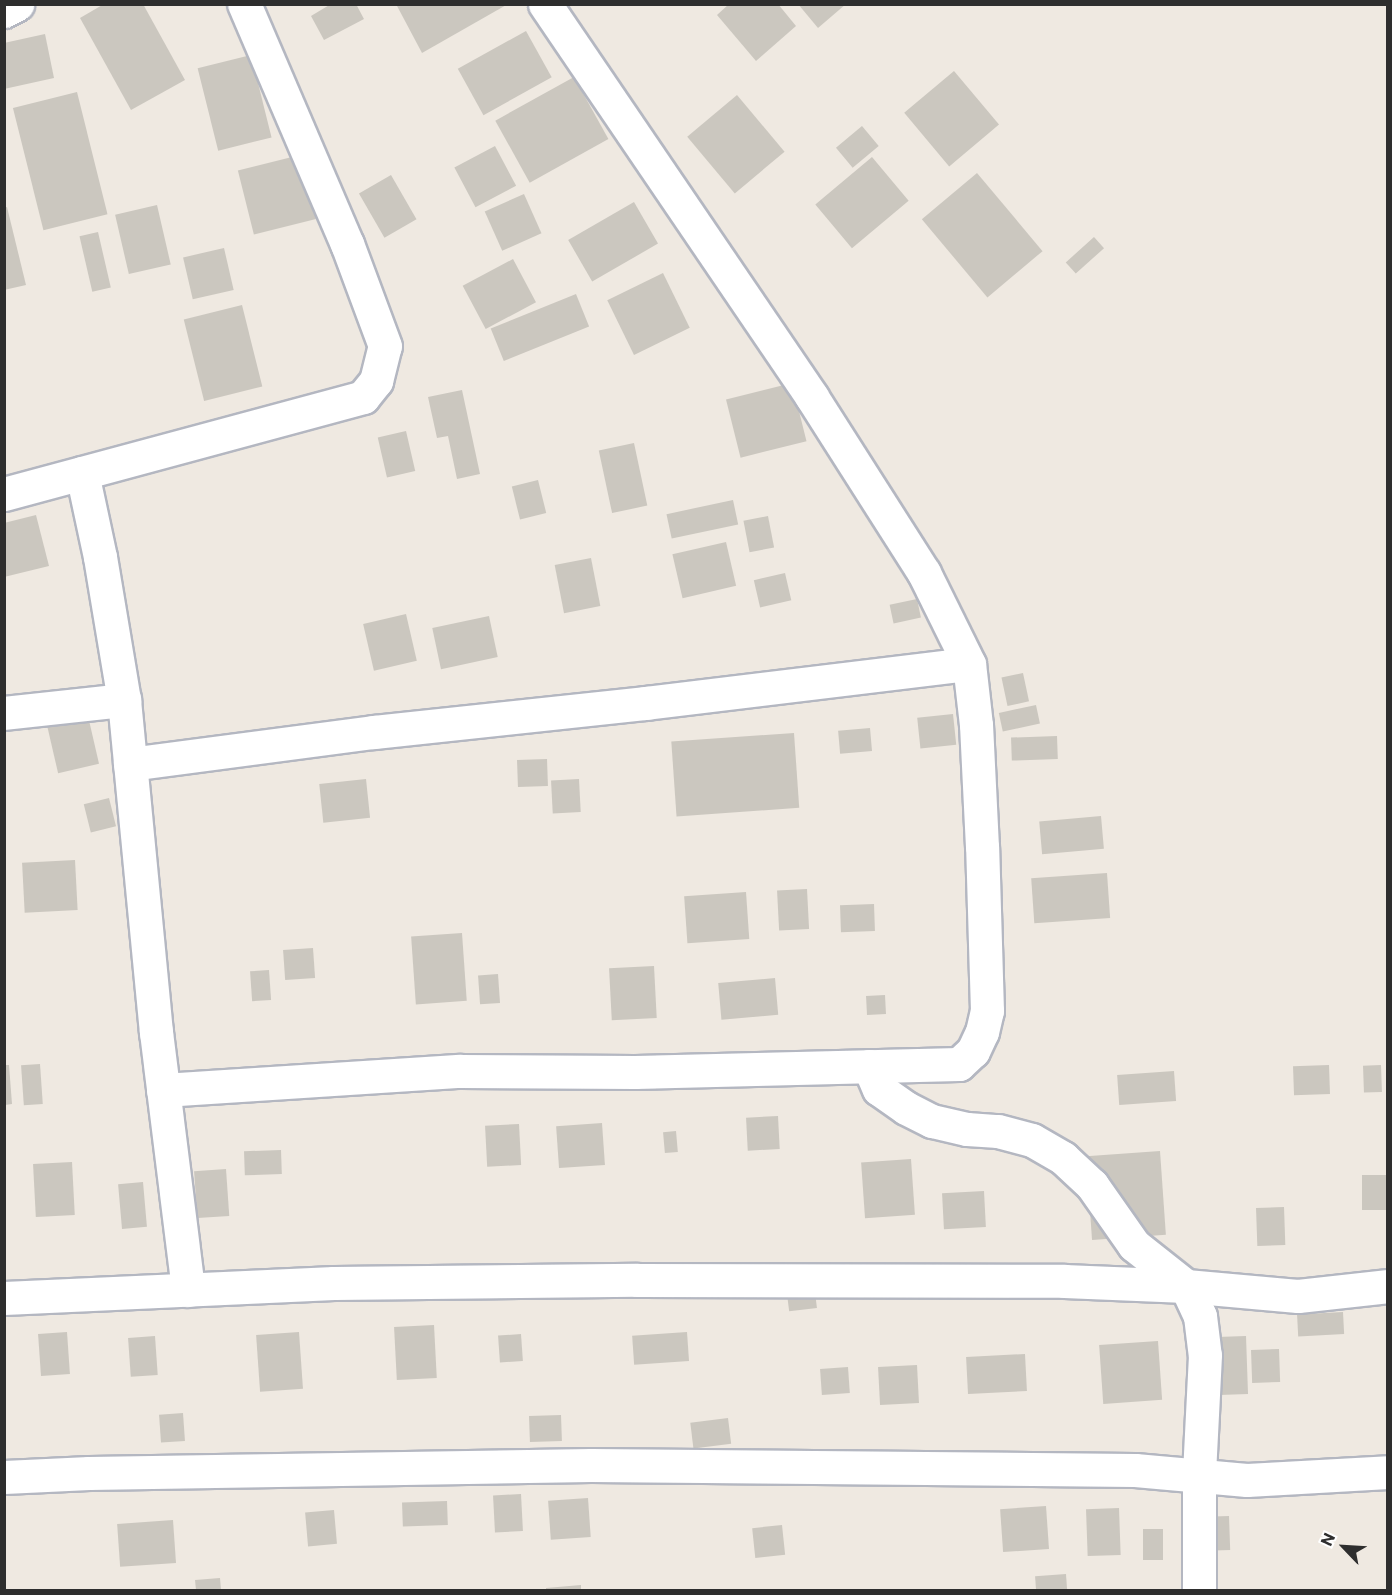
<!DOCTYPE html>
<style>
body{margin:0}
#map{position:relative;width:1392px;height:1595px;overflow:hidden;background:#efe9e1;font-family:Commissioner,sans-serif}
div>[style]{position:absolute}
.building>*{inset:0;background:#cbc7bf;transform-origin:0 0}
.roads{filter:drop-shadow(2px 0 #b4b7c1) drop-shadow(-2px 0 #b4b7c1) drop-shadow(0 2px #b4b7c1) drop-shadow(0 -2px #b4b7c1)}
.minor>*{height:33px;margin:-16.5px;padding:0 16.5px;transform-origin:16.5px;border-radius:16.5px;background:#fff}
span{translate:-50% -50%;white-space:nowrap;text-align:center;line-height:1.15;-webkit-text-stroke:6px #fff;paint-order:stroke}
.frame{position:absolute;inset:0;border:6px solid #2e2e2e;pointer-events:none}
.north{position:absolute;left:1314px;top:1517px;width:60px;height:60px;-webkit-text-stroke:4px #fff;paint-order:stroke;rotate:295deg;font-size:16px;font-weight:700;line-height:24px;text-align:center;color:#2e2e2e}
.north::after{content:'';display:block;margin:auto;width:21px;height:27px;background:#2e2e2e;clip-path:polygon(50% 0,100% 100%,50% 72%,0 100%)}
</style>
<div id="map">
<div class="building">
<i style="clip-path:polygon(104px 4px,143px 4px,185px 80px,131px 110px,80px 18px)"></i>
<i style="clip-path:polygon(331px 4px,356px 4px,364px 19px,324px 40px,311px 16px)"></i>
<i style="clip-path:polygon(396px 4px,508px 4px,422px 53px)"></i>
<i style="clip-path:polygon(729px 4px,778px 4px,796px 26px,756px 61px,717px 15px)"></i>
<i style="clip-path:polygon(798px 4px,846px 4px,818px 28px)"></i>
<i style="left:526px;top:31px;width:53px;height:78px;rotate:61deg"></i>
<i style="clip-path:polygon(45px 34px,54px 78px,4px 89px,4px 43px)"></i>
<i style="left:251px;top:55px;width:85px;height:55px;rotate:76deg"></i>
<i style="left:954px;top:71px;width:70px;height:65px;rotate:50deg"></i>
<i style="left:574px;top:77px;width:71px;height:90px;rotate:61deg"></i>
<i style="left:77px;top:92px;width:126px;height:66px;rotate:76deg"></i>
<i style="left:737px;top:95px;width:74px;height:65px;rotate:50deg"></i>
<i style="left:862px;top:126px;width:26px;height:34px;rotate:50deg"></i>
<i style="left:495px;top:146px;width:45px;height:46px;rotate:62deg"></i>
<i style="left:300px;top:155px;width:66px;height:64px;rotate:76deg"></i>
<i style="left:872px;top:157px;width:57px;height:74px;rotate:50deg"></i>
<i style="left:977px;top:173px;width:102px;height:72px;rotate:50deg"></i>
<i style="left:391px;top:175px;width:51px;height:37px;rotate:60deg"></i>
<i style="left:524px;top:194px;width:43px;height:43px;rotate:66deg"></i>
<i style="left:634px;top:202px;width:48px;height:76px;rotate:60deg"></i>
<i style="left:157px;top:205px;width:61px;height:43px;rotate:77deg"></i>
<i style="clip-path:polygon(7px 207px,26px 285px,4px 290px,4px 208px)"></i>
<i style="left:98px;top:232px;width:57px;height:19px;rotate:77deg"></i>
<i style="left:1094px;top:237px;width:15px;height:38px;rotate:48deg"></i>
<i style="left:224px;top:248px;width:43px;height:42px;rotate:77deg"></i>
<i style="left:513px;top:259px;width:49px;height:57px;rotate:62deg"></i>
<i style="left:663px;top:273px;width:61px;height:62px;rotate:64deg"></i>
<i style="left:576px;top:294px;width:35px;height:92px;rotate:68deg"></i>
<i style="left:242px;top:305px;width:84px;height:60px;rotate:76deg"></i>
<i style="left:792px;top:383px;width:60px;height:68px;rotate:76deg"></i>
<i style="clip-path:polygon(462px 390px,480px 474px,457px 479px,448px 436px,437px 438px,428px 397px)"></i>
<i style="left:406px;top:431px;width:41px;height:29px;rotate:77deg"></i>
<i style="left:634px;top:443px;width:64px;height:36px;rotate:78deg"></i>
<i style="left:538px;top:480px;width:34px;height:27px;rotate:76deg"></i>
<i style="left:733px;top:500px;width:25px;height:68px;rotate:78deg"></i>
<i style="clip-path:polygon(36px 515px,49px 566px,4px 577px,4px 523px)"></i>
<i style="left:768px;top:516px;width:32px;height:25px;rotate:79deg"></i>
<i style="left:726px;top:542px;width:45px;height:55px;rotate:77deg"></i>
<i style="left:591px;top:558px;width:49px;height:37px;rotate:79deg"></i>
<i style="left:785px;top:573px;width:28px;height:32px;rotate:77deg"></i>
<i style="left:917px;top:599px;width:19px;height:28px;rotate:78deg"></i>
<i style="left:406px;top:614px;width:48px;height:44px;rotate:77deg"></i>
<i style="left:489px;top:616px;width:42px;height:58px;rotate:78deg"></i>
<i style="left:1023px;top:673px;width:29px;height:22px;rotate:78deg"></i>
<i style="left:1036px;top:705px;width:19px;height:38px;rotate:78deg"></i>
<i style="left:953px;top:714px;width:31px;height:36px;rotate:84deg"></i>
<i style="left:88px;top:716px;width:49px;height:42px;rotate:77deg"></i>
<i style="left:870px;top:728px;width:23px;height:32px;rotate:85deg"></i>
<i style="left:794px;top:733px;width:75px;height:123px;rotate:86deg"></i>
<i style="left:1057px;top:736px;width:23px;height:46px;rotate:88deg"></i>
<i style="left:547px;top:759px;width:27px;height:30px;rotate:88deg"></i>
<i style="left:366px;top:779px;width:39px;height:47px;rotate:84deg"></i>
<i style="left:579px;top:779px;width:33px;height:28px;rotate:87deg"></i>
<i style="left:109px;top:798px;width:29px;height:26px;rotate:76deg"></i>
<i style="left:1101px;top:816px;width:33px;height:62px;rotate:85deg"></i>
<i style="left:75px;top:860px;width:50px;height:53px;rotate:87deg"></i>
<i style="left:1107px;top:873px;width:45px;height:76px;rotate:86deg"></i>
<i style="left:807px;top:889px;width:40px;height:30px;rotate:87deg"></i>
<i style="left:746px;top:892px;width:47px;height:62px;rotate:86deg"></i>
<i style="left:874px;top:904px;width:27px;height:34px;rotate:88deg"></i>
<i style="left:462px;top:933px;width:68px;height:51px;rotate:86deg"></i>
<i style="left:313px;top:948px;width:30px;height:30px;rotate:86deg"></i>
<i style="left:654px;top:966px;width:52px;height:45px;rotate:87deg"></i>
<i style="left:269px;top:970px;width:30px;height:19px;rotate:86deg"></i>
<i style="left:498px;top:974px;width:29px;height:20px;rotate:86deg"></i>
<i style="left:775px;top:978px;width:37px;height:57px;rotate:85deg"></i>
<i style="left:885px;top:995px;width:19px;height:19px;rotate:87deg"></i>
<i style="left:40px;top:1064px;width:40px;height:19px;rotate:86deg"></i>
<i style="clip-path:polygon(5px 1065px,9px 1065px,12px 1104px,5px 1105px)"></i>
<i style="left:1329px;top:1065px;width:29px;height:36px;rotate:88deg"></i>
<i style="left:1381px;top:1065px;width:27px;height:18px;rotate:88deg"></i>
<i style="left:1174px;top:1071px;width:30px;height:57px;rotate:86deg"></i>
<i style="left:778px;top:1116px;width:33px;height:32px;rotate:87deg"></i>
<i style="left:602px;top:1123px;width:42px;height:46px;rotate:86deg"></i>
<i style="left:519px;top:1124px;width:41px;height:34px;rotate:87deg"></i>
<i style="left:676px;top:1131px;width:21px;height:13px;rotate:85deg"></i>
<i style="left:281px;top:1150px;width:24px;height:37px;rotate:88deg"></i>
<i style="left:1160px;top:1151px;width:84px;height:74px;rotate:86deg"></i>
<i style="left:911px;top:1159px;width:56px;height:50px;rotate:86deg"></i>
<i style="left:72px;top:1162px;width:53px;height:39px;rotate:87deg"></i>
<i style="left:226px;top:1169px;width:47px;height:32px;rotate:86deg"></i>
<i style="left:1388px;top:1175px;width:35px;height:26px;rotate:90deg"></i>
<i style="left:143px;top:1182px;width:45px;height:25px;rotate:85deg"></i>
<i style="left:984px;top:1191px;width:36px;height:42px;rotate:87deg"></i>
<i style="left:1284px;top:1207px;width:38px;height:28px;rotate:88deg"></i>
<i style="left:815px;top:1292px;width:16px;height:28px;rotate:83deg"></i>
<i style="left:1343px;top:1312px;width:22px;height:46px;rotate:87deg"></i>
<i style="left:434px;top:1325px;width:53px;height:40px;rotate:87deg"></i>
<i style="left:67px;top:1332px;width:42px;height:29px;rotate:86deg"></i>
<i style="left:299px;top:1332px;width:57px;height:43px;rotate:86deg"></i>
<i style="left:687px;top:1332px;width:29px;height:55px;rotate:86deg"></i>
<i style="left:521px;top:1334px;width:27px;height:23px;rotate:86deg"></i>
<i style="left:155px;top:1336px;width:39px;height:27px;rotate:86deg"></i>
<i style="left:1246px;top:1336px;width:58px;height:36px;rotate:88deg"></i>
<i style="left:1158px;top:1341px;width:59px;height:59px;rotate:86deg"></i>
<i style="left:1279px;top:1349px;width:33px;height:28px;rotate:88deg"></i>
<i style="left:1025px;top:1354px;width:37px;height:59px;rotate:87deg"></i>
<i style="left:917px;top:1365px;width:38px;height:39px;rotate:87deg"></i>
<i style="left:848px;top:1367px;width:26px;height:28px;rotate:86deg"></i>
<i style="left:183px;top:1413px;width:28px;height:24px;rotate:86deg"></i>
<i style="left:561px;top:1415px;width:26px;height:32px;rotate:88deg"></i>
<i style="left:728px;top:1418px;width:26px;height:38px;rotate:83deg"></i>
<i style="left:521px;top:1494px;width:37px;height:28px;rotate:87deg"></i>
<i style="left:588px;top:1498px;width:39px;height:40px;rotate:86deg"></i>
<i style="left:447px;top:1501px;width:24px;height:45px;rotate:88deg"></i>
<i style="left:1046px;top:1506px;width:43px;height:46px;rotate:86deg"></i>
<i style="left:1119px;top:1508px;width:47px;height:33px;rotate:88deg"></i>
<i style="left:334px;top:1510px;width:34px;height:29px;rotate:85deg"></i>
<i style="left:1229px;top:1516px;width:34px;height:32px;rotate:88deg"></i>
<i style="left:173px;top:1520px;width:43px;height:56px;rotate:86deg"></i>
<i style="left:782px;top:1525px;width:30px;height:30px;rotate:84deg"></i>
<i style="left:1143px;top:1529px;width:20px;height:31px"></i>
<i style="left:1066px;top:1574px;width:16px;height:31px;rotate:86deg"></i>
<i style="clip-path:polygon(220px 1578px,221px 1590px,196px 1590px,195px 1580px)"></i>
<i style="clip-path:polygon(581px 1585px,581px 1590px,546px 1590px,546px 1588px)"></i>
</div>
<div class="roads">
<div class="minor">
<i style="left:4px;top:11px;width:15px;rotate:-28deg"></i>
<i style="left:82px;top:473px;width:86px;rotate:77.9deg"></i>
<i style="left:100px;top:557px;width:145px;rotate:80.5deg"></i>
<i style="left:124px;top:700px;width:334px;rotate:84.5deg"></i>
<i style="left:156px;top:1032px;width:260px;rotate:82.9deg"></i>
<i style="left:4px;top:494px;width:372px;rotate:-15.1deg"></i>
<i style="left:363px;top:397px;width:21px;rotate:-51deg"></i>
<i style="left:376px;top:381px;width:36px;rotate:-76deg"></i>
<i style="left:385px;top:346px;width:109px;rotate:-110.4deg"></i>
<i style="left:347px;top:244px;width:261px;rotate:-113.2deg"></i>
<i style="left:4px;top:713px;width:121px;rotate:-6.2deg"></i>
<i style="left:130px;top:764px;width:246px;rotate:-7.5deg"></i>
<i style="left:374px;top:732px;width:274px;rotate:-6.1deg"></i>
<i style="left:646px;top:703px;width:325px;rotate:-6.9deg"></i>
<i style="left:869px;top:1066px;width:25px;rotate:67deg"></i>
<i style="left:879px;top:1089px;width:33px;rotate:35deg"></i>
<i style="left:906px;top:1108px;width:29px;rotate:27deg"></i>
<i style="left:932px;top:1121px;width:36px;rotate:13deg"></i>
<i style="left:967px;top:1129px;width:31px;rotate:4deg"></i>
<i style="left:998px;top:1131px;width:35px;rotate:15deg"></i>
<i style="left:1032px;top:1140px;width:36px;rotate:30deg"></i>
<i style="left:1063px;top:1158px;width:40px;rotate:43deg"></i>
<i style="left:1092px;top:1185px;width:73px;rotate:55deg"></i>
<i style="left:1134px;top:1245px;width:66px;rotate:38.3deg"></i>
<i style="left:1186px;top:1286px;width:33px;rotate:65deg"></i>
<i style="left:1200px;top:1316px;width:39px;rotate:83deg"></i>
<i style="left:1205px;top:1355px;width:120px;rotate:92.9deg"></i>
<i style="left:1199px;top:1475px;width:115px;rotate:90deg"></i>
<i style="left:163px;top:1090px;width:298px;rotate:-3.7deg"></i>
<i style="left:460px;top:1071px;width:175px;rotate:0.3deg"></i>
<i style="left:635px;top:1072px;width:324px;rotate:-1.4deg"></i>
<i style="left:959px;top:1064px;width:19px;rotate:-43deg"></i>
<i style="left:973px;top:1051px;width:21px;rotate:-65deg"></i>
<i style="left:982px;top:1032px;width:22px;rotate:-77deg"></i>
<i style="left:987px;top:1011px;width:164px;rotate:-91.7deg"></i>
<i style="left:982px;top:847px;width:122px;rotate:-92.8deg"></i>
<i style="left:976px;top:725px;width:61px;rotate:-96.5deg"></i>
<i style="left:969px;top:664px;width:102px;rotate:-116.3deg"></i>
<i style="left:924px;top:573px;width:209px;rotate:-122.5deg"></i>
<i style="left:812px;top:397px;width:475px;rotate:-124.2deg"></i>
<i style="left:4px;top:1298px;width:330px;rotate:-2.6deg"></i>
<i style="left:334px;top:1283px;width:303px;rotate:-0.6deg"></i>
<i style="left:637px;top:1280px;width:427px;rotate:0.1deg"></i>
<i style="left:1064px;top:1281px;width:122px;rotate:2.3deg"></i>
<i style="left:1186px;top:1286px;width:112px;rotate:5.1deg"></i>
<i style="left:1298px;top:1296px;width:91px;rotate:-6.3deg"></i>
<i style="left:4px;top:1477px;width:85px;rotate:-2.7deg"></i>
<i style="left:89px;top:1473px;width:502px;rotate:-0.91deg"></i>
<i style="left:591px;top:1465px;width:544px;rotate:0.53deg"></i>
<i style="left:1135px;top:1470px;width:112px;rotate:5.1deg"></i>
<i style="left:1247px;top:1480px;width:141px;rotate:-3.2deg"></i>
</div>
</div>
<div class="frame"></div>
<div class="north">N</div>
</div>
